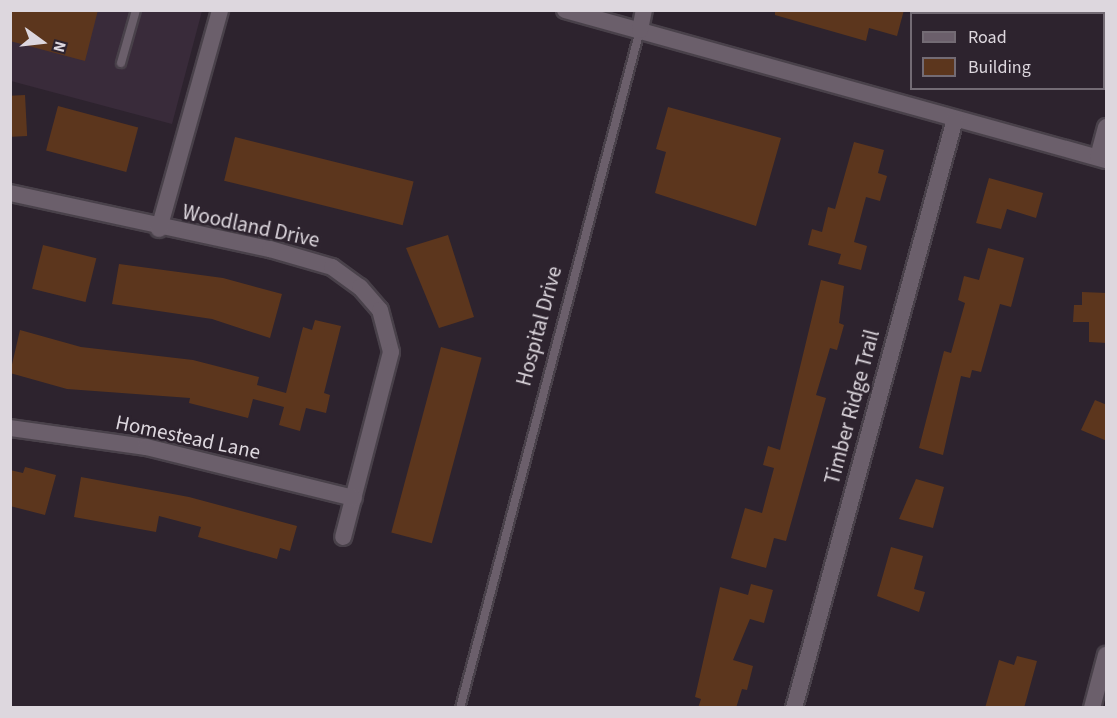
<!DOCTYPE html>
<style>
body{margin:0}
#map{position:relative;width:1117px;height:718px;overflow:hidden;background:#2d232e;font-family:"Source Sans 3",sans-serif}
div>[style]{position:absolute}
.built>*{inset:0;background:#392b3a}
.building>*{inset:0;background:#5c361d;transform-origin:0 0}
.roads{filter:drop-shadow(2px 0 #49414a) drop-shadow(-2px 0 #49414a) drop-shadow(0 2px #49414a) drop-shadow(0 -2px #49414a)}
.lane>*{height:8px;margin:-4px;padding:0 4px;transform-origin:4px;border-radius:4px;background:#6b5f6b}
.street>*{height:16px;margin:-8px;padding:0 8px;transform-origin:8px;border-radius:8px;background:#6b5f6b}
span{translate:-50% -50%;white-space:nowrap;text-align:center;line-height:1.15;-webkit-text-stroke:5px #2d232e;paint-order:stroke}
.street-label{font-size:21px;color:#ddd7de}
.frame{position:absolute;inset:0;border:12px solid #ddd7de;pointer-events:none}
.legend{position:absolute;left:910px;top:12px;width:195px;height:78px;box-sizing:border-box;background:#2d232e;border:2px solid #736b74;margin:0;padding:8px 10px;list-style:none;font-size:18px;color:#ddd7de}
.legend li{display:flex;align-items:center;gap:12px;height:30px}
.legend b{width:30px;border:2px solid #736b74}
.north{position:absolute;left:12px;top:12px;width:60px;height:60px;-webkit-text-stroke:4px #2d232e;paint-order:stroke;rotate:105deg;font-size:16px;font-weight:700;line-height:24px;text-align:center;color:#ddd7de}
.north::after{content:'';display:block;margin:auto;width:21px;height:27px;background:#ddd7de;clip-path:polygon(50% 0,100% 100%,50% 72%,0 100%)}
</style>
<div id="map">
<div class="built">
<i style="clip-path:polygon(10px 11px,202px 11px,172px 124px,11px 81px)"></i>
</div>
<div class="building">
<i style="clip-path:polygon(10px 10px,98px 10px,85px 61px,10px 41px)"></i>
<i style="clip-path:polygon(775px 10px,904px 10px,897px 36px,869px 28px,866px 41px,775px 15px)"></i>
<i style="left:25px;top:95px;width:41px;height:15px;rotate:87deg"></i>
<i style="left:58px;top:106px;width:83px;height:46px;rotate:15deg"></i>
<i style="clip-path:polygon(668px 107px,781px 138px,756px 226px,655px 193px,666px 152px,656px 149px)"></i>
<i style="left:235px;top:137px;width:184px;height:45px;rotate:14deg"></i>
<i style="clip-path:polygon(854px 142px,884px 150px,878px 173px,887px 176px,880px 201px,866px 197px,854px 242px,867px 246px,861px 270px,838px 264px,841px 254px,808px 245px,812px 229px,822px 232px,828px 207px,835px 209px)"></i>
<i style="clip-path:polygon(989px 178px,1043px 193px,1036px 218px,1007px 209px,1001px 229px,976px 223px)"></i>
<i style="clip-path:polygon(448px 235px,474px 317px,439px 328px,406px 248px)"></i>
<i style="left:43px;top:245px;width:55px;height:45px;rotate:14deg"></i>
<i style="clip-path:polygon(988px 248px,1024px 258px,1011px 307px,1000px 304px,981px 372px,972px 370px,970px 378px,961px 376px,943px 455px,919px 448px,944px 351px,951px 353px,965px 303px,958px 300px,964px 276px,979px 280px)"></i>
<i style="clip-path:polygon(119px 264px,223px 278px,282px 294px,270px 338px,212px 319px,112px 304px)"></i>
<i style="clip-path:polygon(821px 280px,844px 286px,839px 323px,844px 325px,837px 350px,830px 348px,816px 395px,826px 398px,786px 541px,774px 538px,766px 568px,731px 558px,745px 508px,762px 513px,774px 468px,763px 465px,768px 446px,780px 450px)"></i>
<i style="clip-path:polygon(1082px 292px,1107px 293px,1107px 343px,1089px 342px,1089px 322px,1073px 322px,1074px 305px,1082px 305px)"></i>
<i style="clip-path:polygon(315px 320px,341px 326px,324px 393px,330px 395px,326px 413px,306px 408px,300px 431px,279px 425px,284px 407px,253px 399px,248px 418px,189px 403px,190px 398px,67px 389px,10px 373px,20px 330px,81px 347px,193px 360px,259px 377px,257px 385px,286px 393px,303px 327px,312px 330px)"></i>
<i style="left:441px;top:347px;width:42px;height:192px;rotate:15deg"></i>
<i style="clip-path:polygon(1095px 400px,1107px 405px,1107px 441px,1081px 430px)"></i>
<i style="clip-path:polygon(25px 467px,56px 475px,45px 515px,10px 506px,10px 470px,23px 473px)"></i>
<i style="clip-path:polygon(81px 477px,189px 497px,297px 526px,290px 551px,280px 548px,277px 559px,198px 537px,201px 527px,159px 516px,156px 532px,74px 517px)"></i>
<i style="clip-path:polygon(916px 479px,944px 487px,933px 528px,899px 519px)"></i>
<i style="clip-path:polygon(891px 547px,923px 556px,914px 589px,925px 592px,919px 612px,877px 596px)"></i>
<i style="clip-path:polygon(751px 584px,773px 590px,764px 623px,750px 619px,733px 660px,753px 666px,747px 690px,742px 689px,736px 708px,698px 708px,701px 699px,695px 697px,720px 587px,748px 595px)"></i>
<i style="clip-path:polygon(1017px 656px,1037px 661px,1024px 708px,985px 708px,999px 660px,1014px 665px)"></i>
</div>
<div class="roads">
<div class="lane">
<i style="left:121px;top:63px;width:55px;rotate:-74.2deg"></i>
<i style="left:460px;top:708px;width:701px;rotate:-75.13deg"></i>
</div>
<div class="street">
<i style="left:565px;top:10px;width:561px;rotate:15.5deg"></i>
<i style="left:640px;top:30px;width:20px;rotate:-79deg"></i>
<i style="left:1098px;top:157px;width:31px;rotate:-75deg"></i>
<i style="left:10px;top:193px;width:266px;rotate:12.2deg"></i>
<i style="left:270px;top:249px;width:65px;rotate:16.2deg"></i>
<i style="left:332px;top:267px;width:34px;rotate:36deg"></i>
<i style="left:360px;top:287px;width:30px;rotate:49deg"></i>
<i style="left:380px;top:310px;width:43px;rotate:75.3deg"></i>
<i style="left:391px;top:352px;width:191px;rotate:104.5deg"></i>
<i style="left:159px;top:229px;width:227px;rotate:-74.4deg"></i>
<i style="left:10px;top:428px;width:137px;rotate:8deg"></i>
<i style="left:146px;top:447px;width:214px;rotate:13.8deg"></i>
<i style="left:794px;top:708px;width:611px;rotate:-74.71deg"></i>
<i style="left:1092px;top:708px;width:55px;rotate:-75.2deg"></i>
</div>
</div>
<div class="street-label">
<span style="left:251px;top:226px;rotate:12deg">Woodland Drive</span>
<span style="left:539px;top:326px;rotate:-75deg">Hospital Drive</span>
<span style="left:852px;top:407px;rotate:-75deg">Timber Ridge Trail</span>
<span style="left:188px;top:437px;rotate:12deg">Homestead Lane</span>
</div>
<div class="frame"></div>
<ul class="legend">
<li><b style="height:8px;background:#6b5f6b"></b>Road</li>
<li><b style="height:16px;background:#5c361d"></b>Building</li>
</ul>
<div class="north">N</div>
</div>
